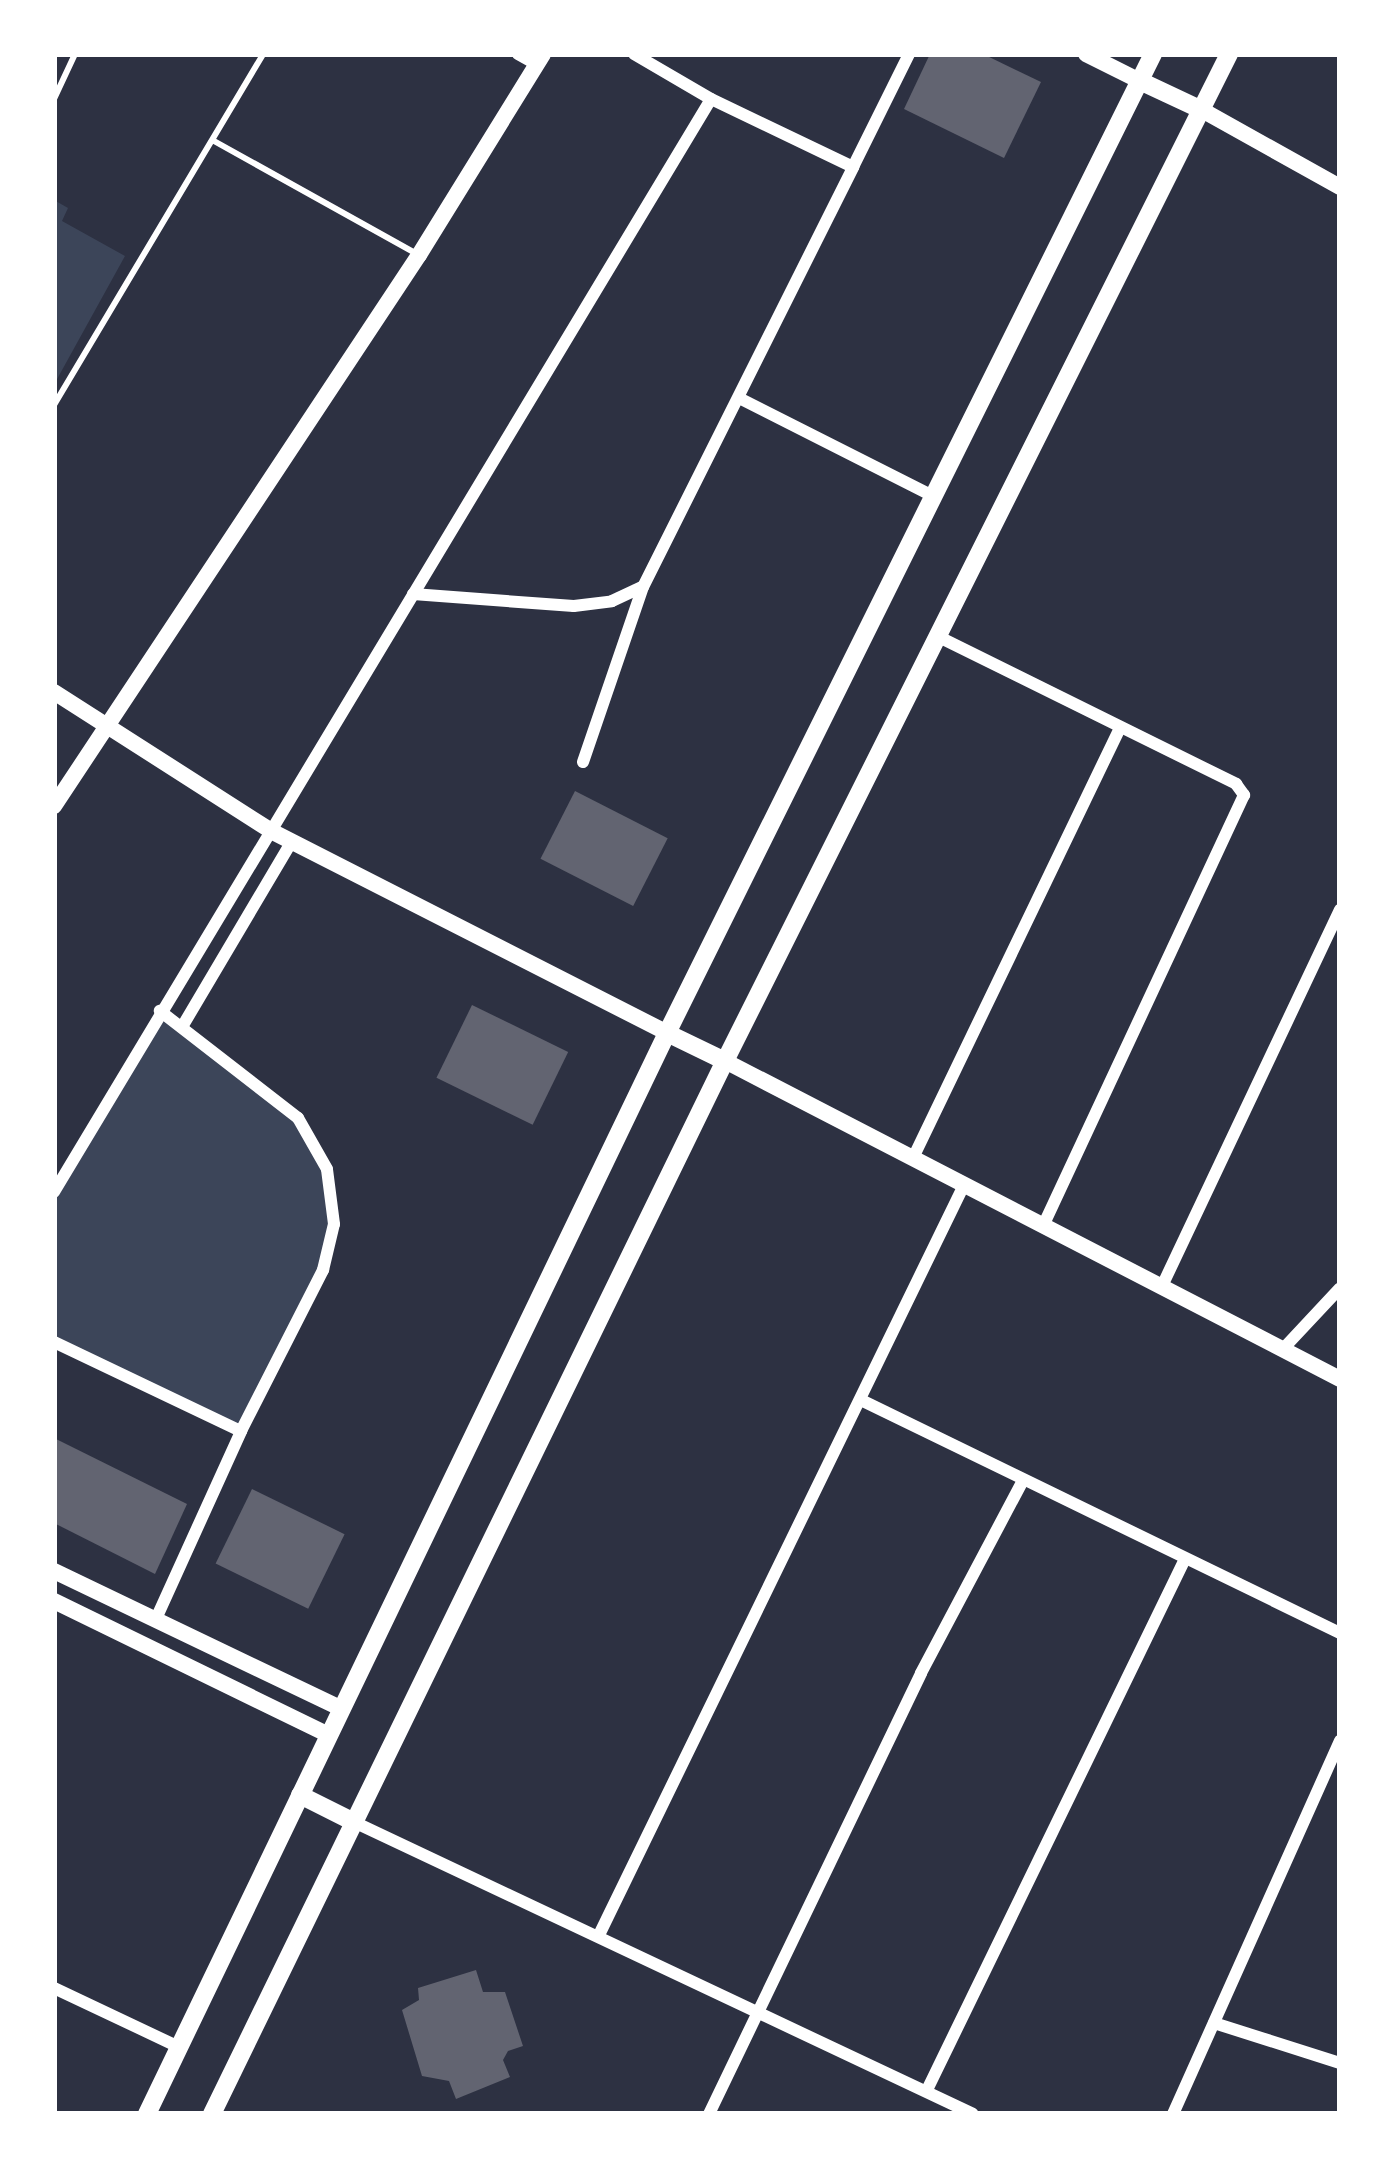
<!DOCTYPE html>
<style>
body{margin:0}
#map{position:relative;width:1394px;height:2168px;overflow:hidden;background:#2d3142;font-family:Quicksand,sans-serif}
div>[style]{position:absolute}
.green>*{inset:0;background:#3c4559}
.building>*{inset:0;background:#626471;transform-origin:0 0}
.service>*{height:6px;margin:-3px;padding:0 3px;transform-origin:3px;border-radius:3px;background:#fff}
.minor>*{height:12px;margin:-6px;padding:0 6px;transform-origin:6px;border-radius:6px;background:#fff}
.tertiary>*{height:16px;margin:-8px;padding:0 8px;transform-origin:8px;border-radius:8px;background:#fff}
.secondary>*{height:18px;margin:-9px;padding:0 9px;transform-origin:9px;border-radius:9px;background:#fff}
span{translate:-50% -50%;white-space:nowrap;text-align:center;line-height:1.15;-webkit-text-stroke:9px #fff;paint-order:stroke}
.frame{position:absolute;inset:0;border:57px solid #fff;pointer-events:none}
</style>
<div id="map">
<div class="green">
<i style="clip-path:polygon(54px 200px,68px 208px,62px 221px,125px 256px,56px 381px)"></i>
<i style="clip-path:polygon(160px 1011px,273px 1095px,319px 1150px,332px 1240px,241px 1431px,54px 1342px,54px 1197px)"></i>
</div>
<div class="building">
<i style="clip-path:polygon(930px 54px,983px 54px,1041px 82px,1004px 158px,904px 109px)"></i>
<i style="left:575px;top:791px;width:104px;height:76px;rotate:27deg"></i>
<i style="left:472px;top:1005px;width:107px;height:81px;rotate:26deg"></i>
<i style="clip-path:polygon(54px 1438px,187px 1504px,155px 1574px,54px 1523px)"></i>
<i style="left:252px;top:1489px;width:103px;height:83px;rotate:26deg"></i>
<i style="clip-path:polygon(476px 1970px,483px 1992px,505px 1992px,523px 2046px,508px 2051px,503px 2060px,510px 2077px,456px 2099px,449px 2081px,422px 2076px,402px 2010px,419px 2000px,418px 1988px)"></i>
</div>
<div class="service">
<i style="left:54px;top:99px;width:50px;rotate:-65deg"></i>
<i style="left:214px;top:141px;width:230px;rotate:29.1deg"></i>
<i style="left:54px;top:405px;width:409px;rotate:-59.2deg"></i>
</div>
<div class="minor">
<i style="left:518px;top:54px;width:21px;rotate:29deg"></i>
<i style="left:853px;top:167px;width:126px;rotate:-63.6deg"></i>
<i style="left:741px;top:399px;width:213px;rotate:26.8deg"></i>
<i style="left:413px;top:594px;width:161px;rotate:4.3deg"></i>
<i style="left:574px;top:606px;width:38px;rotate:-7deg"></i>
<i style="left:612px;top:601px;width:33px;rotate:-25deg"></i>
<i style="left:937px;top:636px;width:334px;rotate:26.3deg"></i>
<i style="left:1236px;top:784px;width:14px;rotate:54deg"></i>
<i style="left:1244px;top:795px;width:471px;rotate:115deg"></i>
<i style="left:583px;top:762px;width:185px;rotate:-71.1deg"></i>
<i style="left:643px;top:587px;width:470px;rotate:-63.4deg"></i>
<i style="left:853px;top:167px;width:157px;rotate:-154.4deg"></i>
<i style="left:711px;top:99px;width:89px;rotate:-149.7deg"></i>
<i style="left:182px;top:1027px;width:216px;rotate:-59.4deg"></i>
<i style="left:913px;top:1158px;width:478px;rotate:-64.3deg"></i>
<i style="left:54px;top:1192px;width:1275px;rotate:-58.99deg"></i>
<i style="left:1163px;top:1284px;width:414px;rotate:-64.7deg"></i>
<i style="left:54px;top:1342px;width:207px;rotate:25.5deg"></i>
<i style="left:1283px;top:1349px;width:83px;rotate:-46.9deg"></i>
<i style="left:863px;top:1401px;width:530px;rotate:25.94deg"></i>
<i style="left:155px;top:1621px;width:209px;rotate:-65.6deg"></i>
<i style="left:241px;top:1431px;width:181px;rotate:-63deg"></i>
<i style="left:323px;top:1270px;width:47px;rotate:-76.6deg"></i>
<i style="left:334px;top:1224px;width:55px;rotate:-97.3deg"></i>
<i style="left:327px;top:1169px;width:59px;rotate:-119.6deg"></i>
<i style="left:298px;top:1118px;width:175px;rotate:-142.2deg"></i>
<i style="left:354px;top:1822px;width:684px;rotate:25.25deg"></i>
<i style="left:599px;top:1935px;width:834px;rotate:-64.05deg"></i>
<i style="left:54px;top:1988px;width:138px;rotate:25.3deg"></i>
<i style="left:1214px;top:2023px;width:132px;rotate:17.6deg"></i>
<i style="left:927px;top:2090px;width:590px;rotate:-64.09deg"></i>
<i style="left:709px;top:2114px;width:489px;rotate:-64.3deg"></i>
<i style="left:921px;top:1673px;width:218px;rotate:-62.1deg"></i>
<i style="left:1173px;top:2114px;width:409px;rotate:-65.9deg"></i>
</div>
<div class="tertiary">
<i style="left:1086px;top:54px;width:60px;rotate:26.6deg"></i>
<i style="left:1202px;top:110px;width:158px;rotate:29.2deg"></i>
<i style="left:54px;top:692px;width:260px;rotate:32.6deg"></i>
<i style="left:273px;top:832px;width:442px;rotate:27deg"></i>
<i style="left:54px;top:806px;width:661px;rotate:-56.48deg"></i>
<i style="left:419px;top:255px;width:236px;rotate:-58.3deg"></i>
<i style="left:725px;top:1061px;width:692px;rotate:27.34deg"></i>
<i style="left:54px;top:1571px;width:319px;rotate:25.6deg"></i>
<i style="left:54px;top:1601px;width:306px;rotate:26deg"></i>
</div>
<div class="secondary">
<i style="left:1140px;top:81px;width:68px;rotate:25.1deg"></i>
<i style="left:667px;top:1033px;width:64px;rotate:25.8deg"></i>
<i style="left:300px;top:1795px;width:60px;rotate:26.6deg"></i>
<i style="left:147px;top:2114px;width:1200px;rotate:-64.31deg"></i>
<i style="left:667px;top:1033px;width:1093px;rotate:-63.6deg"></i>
<i style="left:212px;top:2114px;width:1171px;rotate:-64.03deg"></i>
<i style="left:725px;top:1061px;width:1126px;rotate:-63.41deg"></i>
</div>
<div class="frame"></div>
</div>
